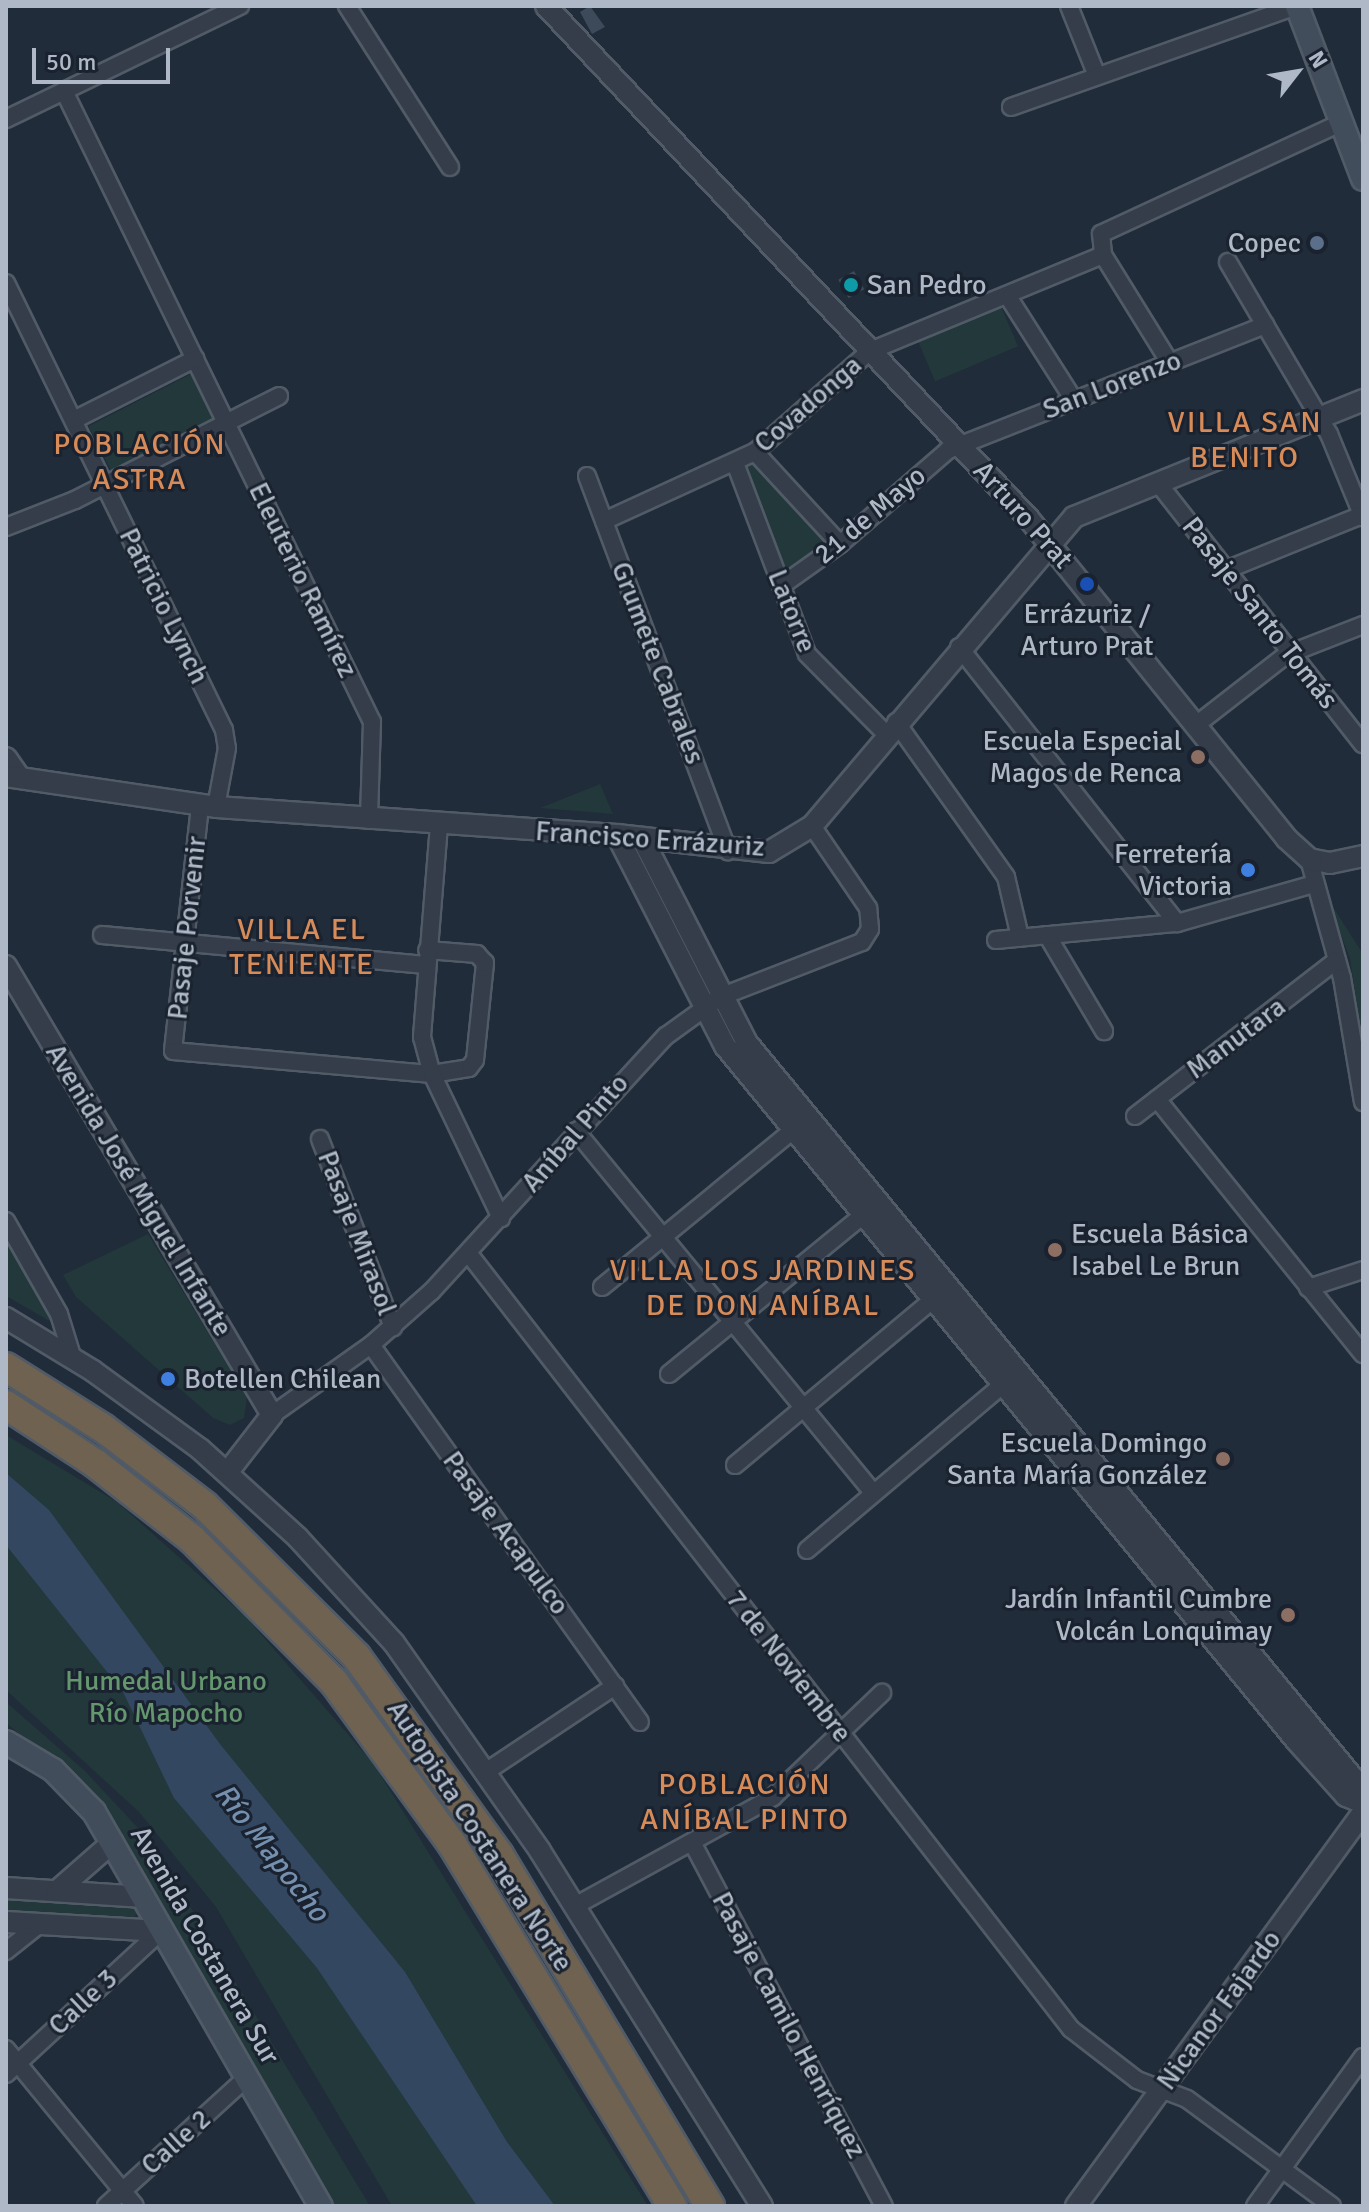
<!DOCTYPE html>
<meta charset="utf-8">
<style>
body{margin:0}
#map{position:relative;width:1369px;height:2212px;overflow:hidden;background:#202c39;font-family:Signika,sans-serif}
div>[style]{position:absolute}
.green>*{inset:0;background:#22383a;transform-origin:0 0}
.water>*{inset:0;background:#334761}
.building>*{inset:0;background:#3c4a59;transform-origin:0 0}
.roads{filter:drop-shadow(2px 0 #515b67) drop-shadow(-2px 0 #515b67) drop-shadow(0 2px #515b67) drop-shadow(0 -2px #515b67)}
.minor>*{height:16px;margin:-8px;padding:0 8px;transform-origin:8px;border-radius:8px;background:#343d49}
.tertiary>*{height:20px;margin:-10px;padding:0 10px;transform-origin:10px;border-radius:10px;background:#343d49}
.secondary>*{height:22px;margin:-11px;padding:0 11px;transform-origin:11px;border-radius:11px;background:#424d5c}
.motorway>*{height:28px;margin:-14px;padding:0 14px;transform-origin:14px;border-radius:14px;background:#706250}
.dots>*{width:22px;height:22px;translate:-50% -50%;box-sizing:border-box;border:4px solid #19222e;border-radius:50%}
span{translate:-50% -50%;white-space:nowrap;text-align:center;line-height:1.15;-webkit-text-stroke:6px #19222e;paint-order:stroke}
.poi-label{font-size:28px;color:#aeb8c6}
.right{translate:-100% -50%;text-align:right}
.left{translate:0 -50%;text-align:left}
.street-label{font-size:28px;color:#aeb8c6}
.park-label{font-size:28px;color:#65976f}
.neighbourhood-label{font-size:30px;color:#d68b59;letter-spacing:2px}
.water-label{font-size:30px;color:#758faf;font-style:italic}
.frame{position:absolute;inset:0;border:8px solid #aeb8c6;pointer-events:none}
.north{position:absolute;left:1257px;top:32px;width:80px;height:80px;-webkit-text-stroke:6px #19222e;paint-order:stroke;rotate:59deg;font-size:22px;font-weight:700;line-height:32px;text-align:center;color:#aeb8c6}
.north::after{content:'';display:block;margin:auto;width:28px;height:36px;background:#aeb8c6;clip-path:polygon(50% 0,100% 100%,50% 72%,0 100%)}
.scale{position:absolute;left:32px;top:48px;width:138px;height:36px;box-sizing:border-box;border:4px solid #aeb8c6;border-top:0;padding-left:10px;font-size:24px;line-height:28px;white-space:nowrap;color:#aeb8c6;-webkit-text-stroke:6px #19222e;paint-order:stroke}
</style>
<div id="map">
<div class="green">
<i style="left:1000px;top:304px;width:46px;height:90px;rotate:67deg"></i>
<i style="left:191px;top:374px;width:51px;height:115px;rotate:63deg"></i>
<i style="clip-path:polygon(755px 463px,829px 543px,784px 572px,746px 467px)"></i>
<i style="clip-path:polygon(600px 784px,613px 814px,540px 808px)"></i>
<i style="clip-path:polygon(1328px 899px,1363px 954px,1363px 1044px,1350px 959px)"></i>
<i style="clip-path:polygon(148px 1234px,247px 1397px,244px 1418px,230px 1425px,213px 1418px,76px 1297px,63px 1275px)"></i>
<i style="clip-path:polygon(6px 1235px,49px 1309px,53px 1323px,6px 1296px)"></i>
<i style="clip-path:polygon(6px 1435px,117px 1502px,245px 1616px,373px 1763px,648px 2206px,392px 2206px,216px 1907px,139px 1812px,6px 1690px)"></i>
<i style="clip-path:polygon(6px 1702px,85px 1771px,152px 1843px,370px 2206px,332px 2206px,75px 1778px,6px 1723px)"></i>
<i style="clip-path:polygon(6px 1895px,135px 1905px,138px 1912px,134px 1918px,6px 1910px)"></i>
</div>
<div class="water">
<i style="clip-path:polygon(6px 1473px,49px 1510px,220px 1744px,405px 1972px,507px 2142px,555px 2206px,477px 2206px,317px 1968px,174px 1798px,123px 1692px,6px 1545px)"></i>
</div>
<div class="building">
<i style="clip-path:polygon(590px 6px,605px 27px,592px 34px,580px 12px)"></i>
<i style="left:854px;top:271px;width:21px;height:18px;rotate:61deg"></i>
</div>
<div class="roads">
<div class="minor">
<i style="left:347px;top:6px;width:191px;rotate:57.4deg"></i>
<i style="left:1069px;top:6px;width:75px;rotate:68.2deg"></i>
<i style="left:64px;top:91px;width:702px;rotate:63.98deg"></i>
<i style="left:372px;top:722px;width:98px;rotate:91.8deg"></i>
<i style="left:1011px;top:107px;width:302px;rotate:-19.5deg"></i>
<i style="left:6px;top:119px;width:260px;rotate:-25.8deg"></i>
<i style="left:1228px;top:262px;width:199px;rotate:59.6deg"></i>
<i style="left:1329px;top:434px;width:90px;rotate:67.7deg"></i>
<i style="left:6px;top:283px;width:497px;rotate:64deg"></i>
<i style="left:224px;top:730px;width:18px;rotate:81deg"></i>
<i style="left:227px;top:748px;width:60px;rotate:100.6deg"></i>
<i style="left:1007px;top:295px;width:125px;rotate:57.5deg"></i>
<i style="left:1170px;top:363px;width:127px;rotate:-121.8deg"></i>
<i style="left:1103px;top:255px;width:21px;rotate:-95deg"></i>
<i style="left:1101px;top:234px;width:266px;rotate:-24.9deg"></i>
<i style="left:74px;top:420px;width:136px;rotate:-26.8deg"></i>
<i style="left:755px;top:452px;width:125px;rotate:47.3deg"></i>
<i style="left:735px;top:463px;width:204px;rotate:69.3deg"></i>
<i style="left:807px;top:654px;width:112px;rotate:45.4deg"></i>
<i style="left:587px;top:476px;width:401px;rotate:69.4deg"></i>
<i style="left:1158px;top:483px;width:332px;rotate:51.9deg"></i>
<i style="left:604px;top:521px;width:166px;rotate:-24.6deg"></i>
<i style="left:755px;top:452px;width:153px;rotate:-41.3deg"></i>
<i style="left:870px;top:351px;width:252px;rotate:-22.4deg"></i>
<i style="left:6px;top:527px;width:74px;rotate:-21.4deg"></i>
<i style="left:75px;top:500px;width:229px;rotate:-27deg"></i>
<i style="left:1226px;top:570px;width:147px;rotate:-22deg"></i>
<i style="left:781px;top:586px;width:72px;rotate:-35.4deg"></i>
<i style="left:840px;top:544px;width:143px;rotate:-41deg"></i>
<i style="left:948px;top:450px;width:341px;rotate:-21.5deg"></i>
<i style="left:959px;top:647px;width:352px;rotate:51.7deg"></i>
<i style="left:896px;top:722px;width:190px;rotate:54.6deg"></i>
<i style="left:1006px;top:877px;width:62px;rotate:76.9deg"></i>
<i style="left:1196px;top:725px;width:114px;rotate:-37.9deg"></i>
<i style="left:1286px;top:655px;width:83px;rotate:-21.3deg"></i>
<i style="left:200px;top:806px;width:246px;rotate:96.3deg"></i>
<i style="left:173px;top:1051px;width:260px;rotate:5.1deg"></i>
<i style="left:432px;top:1074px;width:37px;rotate:-9deg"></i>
<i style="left:469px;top:1068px;width:10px;rotate:-53deg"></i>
<i style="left:475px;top:1060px;width:98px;rotate:-84.1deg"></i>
<i style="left:485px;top:963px;width:12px;rotate:-132deg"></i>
<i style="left:477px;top:954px;width:50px;rotate:-175.4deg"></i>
<i style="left:439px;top:825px;width:213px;rotate:94.6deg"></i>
<i style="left:422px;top:1037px;width:38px;rotate:75deg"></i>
<i style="left:432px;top:1074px;width:160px;rotate:64.4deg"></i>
<i style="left:1309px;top:859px;width:123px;rotate:74.5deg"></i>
<i style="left:1342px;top:978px;width:126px;rotate:80.4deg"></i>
<i style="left:102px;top:935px;width:325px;rotate:5.3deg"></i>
<i style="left:1047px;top:935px;width:112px;rotate:59.3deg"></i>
<i style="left:996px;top:940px;width:182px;rotate:-5.4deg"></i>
<i style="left:1177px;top:923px;width:142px;rotate:-15.9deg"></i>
<i style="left:1157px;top:1099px;width:328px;rotate:51.1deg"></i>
<i style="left:1135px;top:1116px;width:255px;rotate:-37.7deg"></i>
<i style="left:576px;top:1131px;width:468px;rotate:50.6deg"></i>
<i style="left:320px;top:1139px;width:202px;rotate:68.8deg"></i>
<i style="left:6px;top:1221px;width:107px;rotate:60.3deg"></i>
<i style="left:59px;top:1314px;width:44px;rotate:72.8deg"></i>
<i style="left:469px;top:1254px;width:981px;rotate:52.16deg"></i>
<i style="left:1071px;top:2029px;width:83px;rotate:37.7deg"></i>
<i style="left:1137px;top:2080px;width:53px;rotate:20.8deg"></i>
<i style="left:1187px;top:2099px;width:180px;rotate:36.4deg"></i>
<i style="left:602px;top:1287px;width:259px;rotate:-39.4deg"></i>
<i style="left:1308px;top:1288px;width:58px;rotate:-18.1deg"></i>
<i style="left:371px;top:1345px;width:463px;rotate:54.5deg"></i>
<i style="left:669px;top:1374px;width:262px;rotate:-39.3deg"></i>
<i style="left:272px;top:1415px;width:121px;rotate:-35.3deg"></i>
<i style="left:371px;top:1345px;width:81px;rotate:-41.5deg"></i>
<i style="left:432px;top:1291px;width:346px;rotate:-47.5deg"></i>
<i style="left:666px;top:1036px;width:67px;rotate:-35.8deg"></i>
<i style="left:720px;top:997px;width:152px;rotate:-21.2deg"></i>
<i style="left:862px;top:942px;width:15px;rotate:-58deg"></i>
<i style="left:870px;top:929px;width:21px;rotate:-95deg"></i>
<i style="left:868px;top:908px;width:99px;rotate:-124.3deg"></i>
<i style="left:735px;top:1465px;width:270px;rotate:-39.9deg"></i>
<i style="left:807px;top:1550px;width:268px;rotate:-40.2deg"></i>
<i style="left:487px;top:1771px;width:154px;rotate:-33.6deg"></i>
<i style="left:693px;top:1844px;width:409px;rotate:62.2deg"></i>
<i style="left:575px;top:1906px;width:226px;rotate:-28.8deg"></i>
<i style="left:773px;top:1797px;width:151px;rotate:-43.7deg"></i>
<i style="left:6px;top:1951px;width:43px;rotate:-38.5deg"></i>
<i style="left:6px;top:2049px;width:203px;rotate:50.6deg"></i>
<i style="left:6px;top:2074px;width:211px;rotate:-42.7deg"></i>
<i style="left:106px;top:2206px;width:190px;rotate:-42.4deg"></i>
<i style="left:1255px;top:2206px;width:184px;rotate:-54.1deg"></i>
</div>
<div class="tertiary">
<i style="left:546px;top:6px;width:705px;rotate:46.73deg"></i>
<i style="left:1029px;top:519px;width:410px;rotate:51.1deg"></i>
<i style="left:1286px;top:838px;width:31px;rotate:42deg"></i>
<i style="left:1309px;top:859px;width:21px;rotate:11deg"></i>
<i style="left:1330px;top:863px;width:34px;rotate:-12deg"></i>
<i style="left:6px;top:758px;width:24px;rotate:55deg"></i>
<i style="left:6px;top:776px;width:212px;rotate:8.4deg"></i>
<i style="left:216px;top:807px;width:402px;rotate:4deg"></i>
<i style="left:617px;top:835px;width:153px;rotate:6.4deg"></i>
<i style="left:769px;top:852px;width:50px;rotate:-31.2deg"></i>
<i style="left:812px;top:826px;width:405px;rotate:-49.7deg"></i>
<i style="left:1074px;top:517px;width:312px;rotate:-22deg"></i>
<i style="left:617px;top:835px;width:237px;rotate:62.9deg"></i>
<i style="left:725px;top:1046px;width:897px;rotate:50.56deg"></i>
<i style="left:1295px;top:1739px;width:76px;rotate:48.2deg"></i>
<i style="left:1346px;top:1796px;width:18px;rotate:22deg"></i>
<i style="left:642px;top:838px;width:230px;rotate:62.9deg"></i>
<i style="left:747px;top:1043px;width:968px;rotate:50.49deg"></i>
<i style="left:6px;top:966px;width:522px;rotate:59.36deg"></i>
<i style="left:272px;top:1415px;width:73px;rotate:127.8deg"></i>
<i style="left:6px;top:1318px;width:102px;rotate:31.3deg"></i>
<i style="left:93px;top:1371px;width:132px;rotate:36.1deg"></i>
<i style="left:200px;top:1449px;width:132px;rotate:42.2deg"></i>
<i style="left:298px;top:1538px;width:142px;rotate:47.6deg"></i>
<i style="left:394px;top:1643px;width:254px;rotate:54.9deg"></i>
<i style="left:540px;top:1851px;width:419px;rotate:58deg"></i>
<i style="left:6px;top:1888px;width:138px;rotate:3.7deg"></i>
<i style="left:57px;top:1891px;width:74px;rotate:-41.2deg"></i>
<i style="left:6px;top:1922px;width:155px;rotate:3.3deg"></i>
<i style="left:1076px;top:2206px;width:487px;rotate:-53.9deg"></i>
</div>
<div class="secondary">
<i style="left:1297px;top:6px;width:185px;rotate:69.1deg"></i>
<i style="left:6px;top:1742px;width:55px;rotate:30.8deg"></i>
<i style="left:53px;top:1770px;width:59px;rotate:45.7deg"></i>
<i style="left:94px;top:1812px;width:455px;rotate:60.1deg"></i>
</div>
<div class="motorway">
<i style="left:6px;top:1367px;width:115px;rotate:32.2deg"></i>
<i style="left:103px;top:1428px;width:128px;rotate:37.4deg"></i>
<i style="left:205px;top:1506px;width:213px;rotate:44.8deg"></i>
<i style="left:356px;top:1656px;width:245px;rotate:54.3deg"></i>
<i style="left:499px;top:1855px;width:410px;rotate:59deg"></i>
<i style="left:6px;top:1405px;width:108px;rotate:33.2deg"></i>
<i style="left:96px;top:1464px;width:122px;rotate:38deg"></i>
<i style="left:192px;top:1539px;width:202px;rotate:45.2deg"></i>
<i style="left:334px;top:1682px;width:200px;rotate:53.9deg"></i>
<i style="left:452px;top:1844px;width:424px;rotate:58.7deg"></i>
</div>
</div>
<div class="dots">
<i style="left:1317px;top:243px;background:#5c6f8a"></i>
<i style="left:851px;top:285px;background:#0f9aa8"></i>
<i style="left:1087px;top:584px;background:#1a4fb4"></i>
<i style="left:1198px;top:757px;background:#8d6e63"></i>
<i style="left:1248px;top:870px;background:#3f7fe0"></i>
<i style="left:1055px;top:1250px;background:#8d6e63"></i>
<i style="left:168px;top:1379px;background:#3f7fe0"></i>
<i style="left:1223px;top:1459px;background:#8d6e63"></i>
<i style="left:1288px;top:1615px;background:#8d6e63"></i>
</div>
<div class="poi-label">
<span class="right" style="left:1301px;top:243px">Copec</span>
<span class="left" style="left:867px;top:285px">San Pedro</span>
<span style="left:1087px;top:630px">Errázuriz /<br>Arturo Prat</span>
<span class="right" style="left:1182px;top:757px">Escuela Especial<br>Magos de Renca</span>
<span class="right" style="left:1232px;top:870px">Ferretería<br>Victoria</span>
<span class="left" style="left:1071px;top:1250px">Escuela Básica<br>Isabel Le Brun</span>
<span class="left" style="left:184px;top:1379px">Botellen Chilean</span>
<span class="right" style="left:1207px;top:1459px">Escuela Domingo<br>Santa María González</span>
<span class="right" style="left:1272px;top:1615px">Jardín Infantil Cumbre<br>Volcán Lonquimay</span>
</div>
<div class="street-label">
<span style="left:1112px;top:385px;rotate:-21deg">San Lorenzo</span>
<span style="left:808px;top:404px;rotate:-41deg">Covadonga</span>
<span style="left:870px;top:515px;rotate:-40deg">21 de Mayo</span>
<span style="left:1023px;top:515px;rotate:48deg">Arturo Prat</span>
<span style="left:303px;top:580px;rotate:64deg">Eleuterio Ramírez</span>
<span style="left:164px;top:606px;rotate:64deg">Patricio Lynch</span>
<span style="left:792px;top:611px;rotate:68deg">Latorre</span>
<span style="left:1260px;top:613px;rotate:52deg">Pasaje Santo Tomás</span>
<span style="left:658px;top:663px;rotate:69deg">Grumete Cabrales</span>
<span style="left:650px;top:839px;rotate:4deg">Francisco Errázuriz</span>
<span style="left:187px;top:928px;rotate:-84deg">Pasaje Porvenir</span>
<span style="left:1236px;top:1038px;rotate:-37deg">Manutara</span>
<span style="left:575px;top:1133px;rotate:-49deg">Aníbal Pinto</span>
<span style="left:139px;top:1190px;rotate:59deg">Avenida José Miguel Infante</span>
<span style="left:357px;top:1233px;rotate:69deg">Pasaje Mirasol</span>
<span style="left:506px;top:1533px;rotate:54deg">Pasaje Acapulco</span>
<span style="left:789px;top:1666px;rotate:52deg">7 de Noviembre</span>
<span style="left:480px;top:1836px;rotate:57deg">Autopista Costanera Norte</span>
<span style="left:205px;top:1945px;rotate:60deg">Avenida Costanera Sur</span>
<span style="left:83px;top:2002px;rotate:-43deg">Calle 3</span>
<span style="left:1219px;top:2010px;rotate:-54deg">Nicanor Fajardo</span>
<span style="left:789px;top:2025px;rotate:62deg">Pasaje Camilo Henríquez</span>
<span style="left:176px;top:2142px;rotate:-42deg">Calle 2</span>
</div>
<div class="park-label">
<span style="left:166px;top:1697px">Humedal Urbano<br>Río Mapocho</span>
</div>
<div class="neighbourhood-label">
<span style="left:1245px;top:440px">VILLA SAN<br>BENITO</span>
<span style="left:140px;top:462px">POBLACIÓN<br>ASTRA</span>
<span style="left:302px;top:947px">VILLA EL<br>TENIENTE</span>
<span style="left:763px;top:1288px">VILLA LOS JARDINES<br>DE DON ANÍBAL</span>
<span style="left:745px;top:1802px">POBLACIÓN<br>ANÍBAL PINTO</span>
</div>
<div class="water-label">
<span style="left:271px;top:1853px;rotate:52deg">Río Mapocho</span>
</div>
<div class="frame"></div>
<div class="north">N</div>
<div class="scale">50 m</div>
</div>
